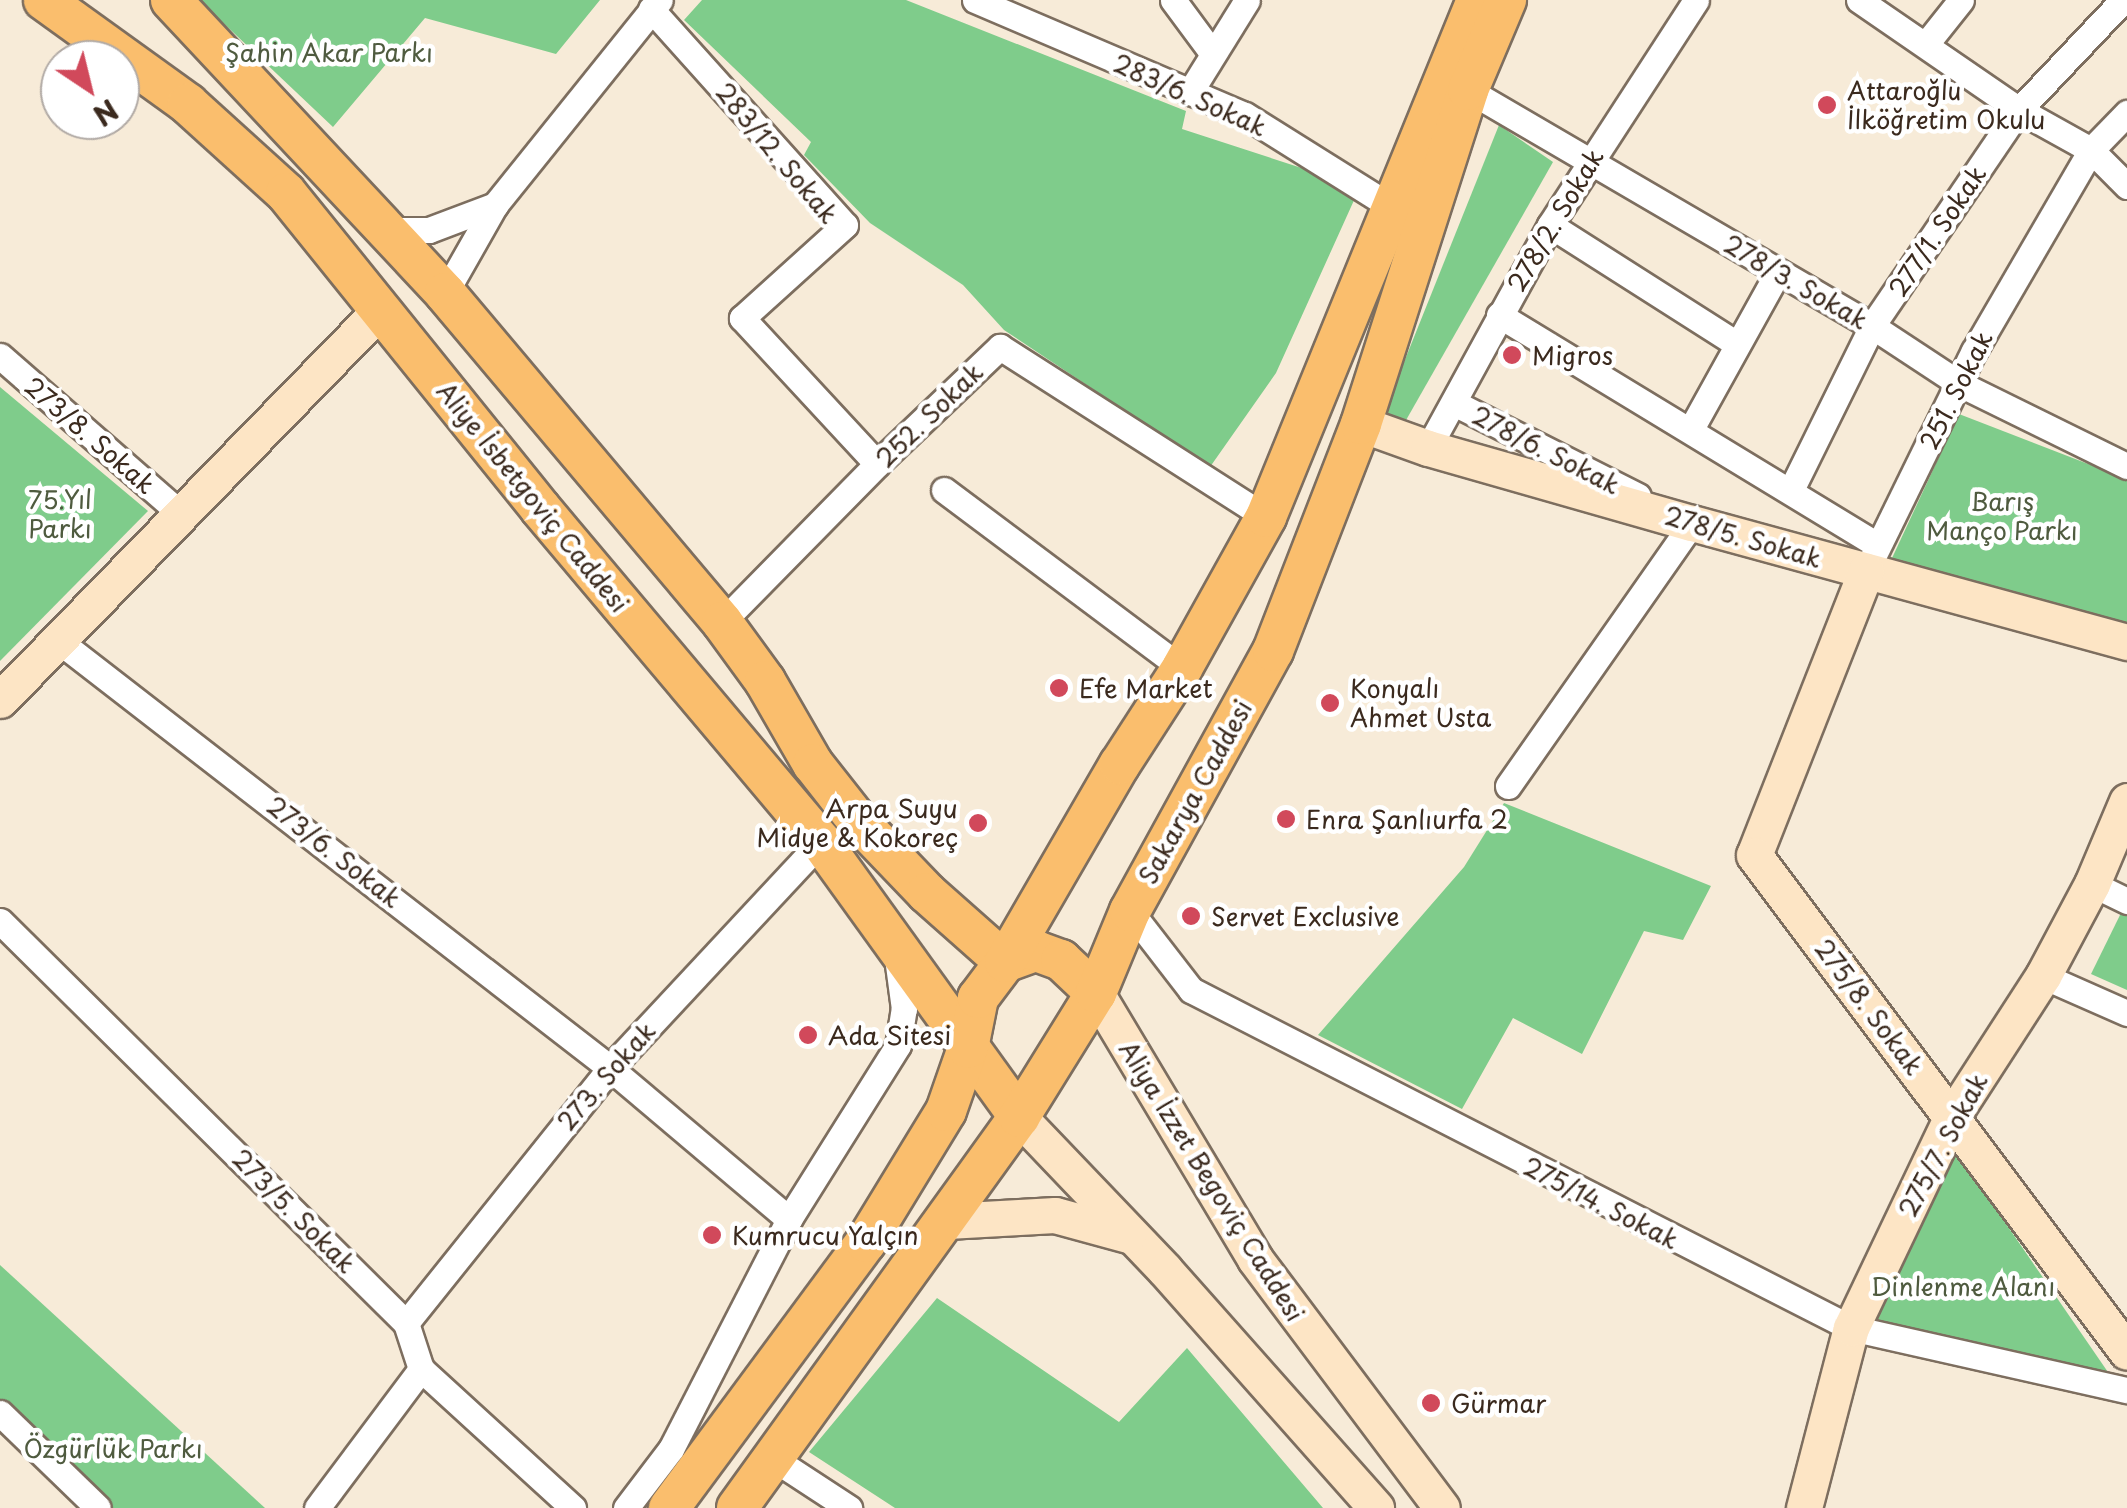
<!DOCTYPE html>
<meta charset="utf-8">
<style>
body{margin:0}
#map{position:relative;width:2127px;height:1508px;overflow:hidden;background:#f7ebd8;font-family:"Playpen Sans",sans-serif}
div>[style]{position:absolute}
.green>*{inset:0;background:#7fcc8b}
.roads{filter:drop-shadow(2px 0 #7d6e5f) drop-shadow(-2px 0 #7d6e5f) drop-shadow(0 2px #7d6e5f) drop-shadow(0 -2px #7d6e5f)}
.street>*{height:25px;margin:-12.5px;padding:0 12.5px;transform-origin:12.5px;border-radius:12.5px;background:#fff}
.secondary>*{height:35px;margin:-17.5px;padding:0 17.5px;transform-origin:17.5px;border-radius:17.5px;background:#fde5c5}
.primary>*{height:40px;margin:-20px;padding:0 20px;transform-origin:20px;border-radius:20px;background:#fabe6d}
.dots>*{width:28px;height:28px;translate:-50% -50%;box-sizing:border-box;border:5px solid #fff;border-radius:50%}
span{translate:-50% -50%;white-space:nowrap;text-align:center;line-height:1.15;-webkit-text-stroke:9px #fff;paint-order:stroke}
.park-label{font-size:25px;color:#4f5b3f}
.poi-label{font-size:25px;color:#3b2a1e}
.left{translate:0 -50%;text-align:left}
.right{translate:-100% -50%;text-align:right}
.street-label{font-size:25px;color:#3b2a1e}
.north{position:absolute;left:40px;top:40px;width:100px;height:100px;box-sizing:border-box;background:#fff;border:2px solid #b1aaa5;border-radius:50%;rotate:145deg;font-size:28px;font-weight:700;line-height:40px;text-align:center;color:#3b2a1e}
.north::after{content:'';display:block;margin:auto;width:35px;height:45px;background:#d1495b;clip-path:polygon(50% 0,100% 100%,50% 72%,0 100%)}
</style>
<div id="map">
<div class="green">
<i style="clip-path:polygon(199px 0,600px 0,556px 54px,425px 18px,333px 127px)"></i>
<i style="clip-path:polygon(702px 0,906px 0,1186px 111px,1182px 129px,1360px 187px,1276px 373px,1210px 467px,1004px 330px,963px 285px,870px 223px,804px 155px,811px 142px,684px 20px)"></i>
<i style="clip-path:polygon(1499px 125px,1553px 162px,1397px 436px,1378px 427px)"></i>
<i style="clip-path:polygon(0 387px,148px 511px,0 661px)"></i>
<i style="clip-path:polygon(1959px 414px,2127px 479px,2127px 628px,1886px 571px)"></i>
<i style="clip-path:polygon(1504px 803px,1711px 886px,1683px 940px,1644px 931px,1582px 1054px,1513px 1018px,1462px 1109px,1318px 1035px,1464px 867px)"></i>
<i style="clip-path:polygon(2121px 913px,2127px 916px,2127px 990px,2091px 974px)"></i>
<i style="clip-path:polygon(1949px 1141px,2123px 1394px,1863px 1336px)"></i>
<i style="clip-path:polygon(0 1265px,265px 1508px,91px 1508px,0 1415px)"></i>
<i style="clip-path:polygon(937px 1298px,1119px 1422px,1187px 1348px,1323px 1508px,895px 1508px,809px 1452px)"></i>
</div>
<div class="roads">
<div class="street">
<i style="left:975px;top:0;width:293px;rotate:23.1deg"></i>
<i style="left:1245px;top:115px;width:177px;rotate:32.1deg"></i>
<i style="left:1173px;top:0;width:67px;rotate:53.5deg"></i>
<i style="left:1859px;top:0;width:194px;rotate:34.5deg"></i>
<i style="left:2019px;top:110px;width:82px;rotate:29.1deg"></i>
<i style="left:2091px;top:150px;width:51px;rotate:45deg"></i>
<i style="left:651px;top:9px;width:290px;rotate:48.1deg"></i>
<i style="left:845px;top:225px;width:139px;rotate:137.9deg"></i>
<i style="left:742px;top:318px;width:199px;rotate:47.2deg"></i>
<i style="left:1926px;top:44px;width:56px;rotate:-51.5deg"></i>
<i style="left:1468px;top:90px;width:468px;rotate:30.3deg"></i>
<i style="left:1872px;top:326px;width:105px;rotate:33.4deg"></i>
<i style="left:1960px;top:384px;width:186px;rotate:26.2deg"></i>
<i style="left:1190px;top:92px;width:108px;rotate:-58.2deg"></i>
<i style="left:1550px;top:225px;width:222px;rotate:32.5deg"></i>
<i style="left:387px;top:230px;width:42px"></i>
<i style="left:429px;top:230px;width:71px;rotate:-20.7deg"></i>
<i style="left:445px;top:293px;width:101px;rotate:-60.4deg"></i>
<i style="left:495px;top:205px;width:263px;rotate:-51.2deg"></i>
<i style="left:1499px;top:315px;width:443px;rotate:31.3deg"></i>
<i style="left:0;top:356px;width:239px;rotate:41.1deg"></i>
<i style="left:1454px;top:403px;width:206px;rotate:26.8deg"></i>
<i style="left:1691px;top:429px;width:179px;rotate:-61deg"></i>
<i style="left:1428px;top:448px;width:254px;rotate:-61.3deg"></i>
<i style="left:1550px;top:225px;width:268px;rotate:-57deg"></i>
<i style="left:944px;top:490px;width:297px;rotate:36.8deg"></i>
<i style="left:1791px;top:490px;width:183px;rotate:-63.7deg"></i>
<i style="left:1872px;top:326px;width:261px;rotate:-55.8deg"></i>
<i style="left:2019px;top:110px;width:151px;rotate:-46.6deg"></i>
<i style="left:1866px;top:571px;width:245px;rotate:-63.9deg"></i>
<i style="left:1974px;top:351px;width:233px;rotate:-59.8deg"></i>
<i style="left:2091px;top:150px;width:52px;rotate:-45.8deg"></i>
<i style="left:722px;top:622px;width:221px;rotate:-45.5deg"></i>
<i style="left:877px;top:464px;width:170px;rotate:-43.6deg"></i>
<i style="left:1000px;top:347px;width:316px;rotate:32.6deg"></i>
<i style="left:55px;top:638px;width:702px;rotate:37.77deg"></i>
<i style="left:610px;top:1068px;width:234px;rotate:40.2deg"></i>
<i style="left:1508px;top:786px;width:321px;rotate:-55deg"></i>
<i style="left:1692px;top:523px;width:15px;rotate:-157deg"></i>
<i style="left:2092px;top:884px;width:39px;rotate:26deg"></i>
<i style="left:1130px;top:911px;width:100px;rotate:52.3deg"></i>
<i style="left:1191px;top:990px;width:742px;rotate:27.12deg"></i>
<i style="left:1851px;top:1328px;width:283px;rotate:12.7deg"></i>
<i style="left:0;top:921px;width:571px;rotate:44.72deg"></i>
<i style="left:406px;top:1323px;width:48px;rotate:71.9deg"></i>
<i style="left:421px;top:1369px;width:206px;rotate:42.4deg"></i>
<i style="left:2043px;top:976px;width:92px;rotate:23.8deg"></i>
<i style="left:406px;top:1323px;width:327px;rotate:-51.3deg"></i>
<i style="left:610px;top:1068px;width:309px;rotate:-47deg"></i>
<i style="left:0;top:1413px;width:136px;rotate:44.1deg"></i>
<i style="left:774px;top:1459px;width:90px;rotate:33.2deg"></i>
<i style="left:317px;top:1508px;width:174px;rotate:-53.2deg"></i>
<i style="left:626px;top:1508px;width:74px;rotate:-52.7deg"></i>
<i style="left:671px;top:1449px;width:259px;rotate:-62.8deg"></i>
<i style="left:789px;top:1219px;width:205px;rotate:-57.9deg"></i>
<i style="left:898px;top:1045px;width:36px;rotate:-81deg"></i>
<i style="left:904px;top:1009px;width:52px;rotate:-97.7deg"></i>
</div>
<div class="secondary">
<i style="left:1361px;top:424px;width:71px;rotate:19.7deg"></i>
<i style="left:1428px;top:448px;width:274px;rotate:15.9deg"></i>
<i style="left:1692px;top:523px;width:451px;rotate:15.3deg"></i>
<i style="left:1866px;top:571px;width:305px;rotate:111.5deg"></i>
<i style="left:1754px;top:855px;width:621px;rotate:53.11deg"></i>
<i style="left:0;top:700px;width:546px;rotate:-45.74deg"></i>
<i style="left:1096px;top:993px;width:310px;rotate:59.1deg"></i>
<i style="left:1255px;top:1259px;width:311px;rotate:53.1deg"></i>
<i style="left:1019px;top:1117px;width:211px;rotate:46.3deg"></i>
<i style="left:1165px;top:1270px;width:318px;rotate:48.4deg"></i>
<i style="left:947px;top:1221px;width:108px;rotate:-3.2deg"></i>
<i style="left:1055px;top:1215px;width:76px;rotate:15.3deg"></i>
<i style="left:1804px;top:1508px;width:186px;rotate:-75.4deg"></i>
<i style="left:1851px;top:1328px;width:233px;rotate:-64.5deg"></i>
<i style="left:1951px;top:1118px;width:169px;rotate:-57.1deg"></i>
<i style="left:2043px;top:976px;width:104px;rotate:-62deg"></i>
<i style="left:2092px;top:884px;width:90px;rotate:-67.1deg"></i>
</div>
<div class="primary">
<i style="left:44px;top:0;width:178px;rotate:35.8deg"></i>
<i style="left:188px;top:104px;width:132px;rotate:42.2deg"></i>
<i style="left:286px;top:193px;width:405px;rotate:51.1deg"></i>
<i style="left:540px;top:508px;width:436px;rotate:49.9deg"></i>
<i style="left:821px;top:842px;width:339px;rotate:54.2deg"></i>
<i style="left:171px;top:0;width:401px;rotate:46.9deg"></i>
<i style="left:445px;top:293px;width:430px;rotate:49.9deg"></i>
<i style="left:722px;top:622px;width:73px;rotate:53.9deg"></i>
<i style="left:765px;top:681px;width:96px;rotate:60deg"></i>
<i style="left:813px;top:764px;width:71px;rotate:51.8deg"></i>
<i style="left:857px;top:820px;width:101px;rotate:46.2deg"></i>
<i style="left:927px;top:893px;width:104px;rotate:41.5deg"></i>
<i style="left:1005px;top:962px;width:33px;rotate:-20deg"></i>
<i style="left:1036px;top:951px;width:27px;rotate:20deg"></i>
<i style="left:1061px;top:960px;width:48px;rotate:43.3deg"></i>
<i style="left:669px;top:1508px;width:331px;rotate:-53.5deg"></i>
<i style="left:866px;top:1242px;width:153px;rotate:-58.6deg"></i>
<i style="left:946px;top:1111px;width:67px;rotate:-70.8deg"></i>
<i style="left:968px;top:1048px;width:51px;rotate:-78.7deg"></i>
<i style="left:978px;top:998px;width:45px;rotate:-53.1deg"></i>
<i style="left:1005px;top:962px;width:229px;rotate:-59.9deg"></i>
<i style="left:1120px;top:764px;width:114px;rotate:-57.1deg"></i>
<i style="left:1182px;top:668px;width:173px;rotate:-60.9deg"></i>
<i style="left:1266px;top:517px;width:558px;rotate:-67.8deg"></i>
<i style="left:737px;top:1508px;width:482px;rotate:-54.2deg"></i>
<i style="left:1019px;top:1117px;width:146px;rotate:-58.2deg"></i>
<i style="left:1096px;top:993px;width:89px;rotate:-67.5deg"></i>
<i style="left:1130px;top:911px;width:297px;rotate:-61.2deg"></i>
<i style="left:1273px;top:651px;width:243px;rotate:-68.8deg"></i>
<i style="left:1361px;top:424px;width:351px;rotate:-72.2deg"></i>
<i style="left:1468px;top:90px;width:98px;rotate:-67.1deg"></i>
</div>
</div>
<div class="dots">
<i style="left:1827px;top:105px;background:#d1495b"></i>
<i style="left:1512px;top:355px;background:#d1495b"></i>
<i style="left:1059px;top:688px;background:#d1495b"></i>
<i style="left:1330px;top:703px;background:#d1495b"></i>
<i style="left:1286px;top:819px;background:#d1495b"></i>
<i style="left:978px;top:823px;background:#d1495b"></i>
<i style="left:1191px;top:916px;background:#d1495b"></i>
<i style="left:808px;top:1035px;background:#d1495b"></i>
<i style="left:712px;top:1235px;background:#d1495b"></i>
<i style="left:1431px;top:1403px;background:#d1495b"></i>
</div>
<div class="park-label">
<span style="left:329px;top:52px">Şahin Akar Parkı</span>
<span style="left:60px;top:514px">75.Yıl<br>Parkı</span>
<span style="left:2002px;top:516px">Barış<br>Manço Parkı</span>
<span style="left:1963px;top:1286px">Dinlenme Alanı</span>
<span style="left:113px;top:1448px">Özgürlük Parkı</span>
</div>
<div class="poi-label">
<span class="left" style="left:1847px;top:105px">Attaroğlu<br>İlköğretim Okulu</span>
<span class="left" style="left:1532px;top:355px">Migros</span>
<span class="left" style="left:1079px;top:688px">Efe Market</span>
<span class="left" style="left:1350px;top:703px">Konyalı<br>Ahmet Usta</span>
<span class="right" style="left:958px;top:823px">Arpa Suyu<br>Midye &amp; Kokoreç</span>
<span class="left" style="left:1306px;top:819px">Enra Şanlıurfa 2</span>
<span class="left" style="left:1211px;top:916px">Servet Exclusive</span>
<span class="left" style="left:828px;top:1035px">Ada Sitesi</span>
<span class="left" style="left:732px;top:1235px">Kumrucu Yalçın</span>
<span class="left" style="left:1451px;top:1403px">Gürmar</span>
</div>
<div class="street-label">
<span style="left:1190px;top:95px;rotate:24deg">283/6. Sokak</span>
<span style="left:777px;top:153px;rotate:50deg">283/12. Sokak</span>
<span style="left:1555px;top:220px;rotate:-59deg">278/2. Sokak</span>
<span style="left:1937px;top:231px;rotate:-56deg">277/1. Sokak</span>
<span style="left:1796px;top:282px;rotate:30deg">278/3. Sokak</span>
<span style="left:1956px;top:390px;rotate:-63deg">251. Sokak</span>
<span style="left:929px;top:415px;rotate:-44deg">252. Sokak</span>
<span style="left:90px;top:435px;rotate:41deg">273/8. Sokak</span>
<span style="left:1546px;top:450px;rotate:27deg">278/6. Sokak</span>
<span style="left:533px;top:497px;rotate:51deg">Aliye İsbetgoviç Caddesi</span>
<span style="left:1743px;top:537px;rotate:16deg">278/5. Sokak</span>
<span style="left:1195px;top:792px;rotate:-61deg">Sakarya Caddesi</span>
<span style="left:334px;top:852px;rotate:38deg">273/6. Sokak</span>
<span style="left:1869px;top:1007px;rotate:53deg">275/8. Sokak</span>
<span style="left:606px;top:1076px;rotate:-49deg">273. Sokak</span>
<span style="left:1943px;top:1145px;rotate:-62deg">275/7. Sokak</span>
<span style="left:1212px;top:1181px;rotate:58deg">Aliya İzzet Begoviç Caddesi</span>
<span style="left:1601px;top:1203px;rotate:27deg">275/14. Sokak</span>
<span style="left:294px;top:1211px;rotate:45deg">273/5. Sokak</span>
</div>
<div class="north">N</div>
</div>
